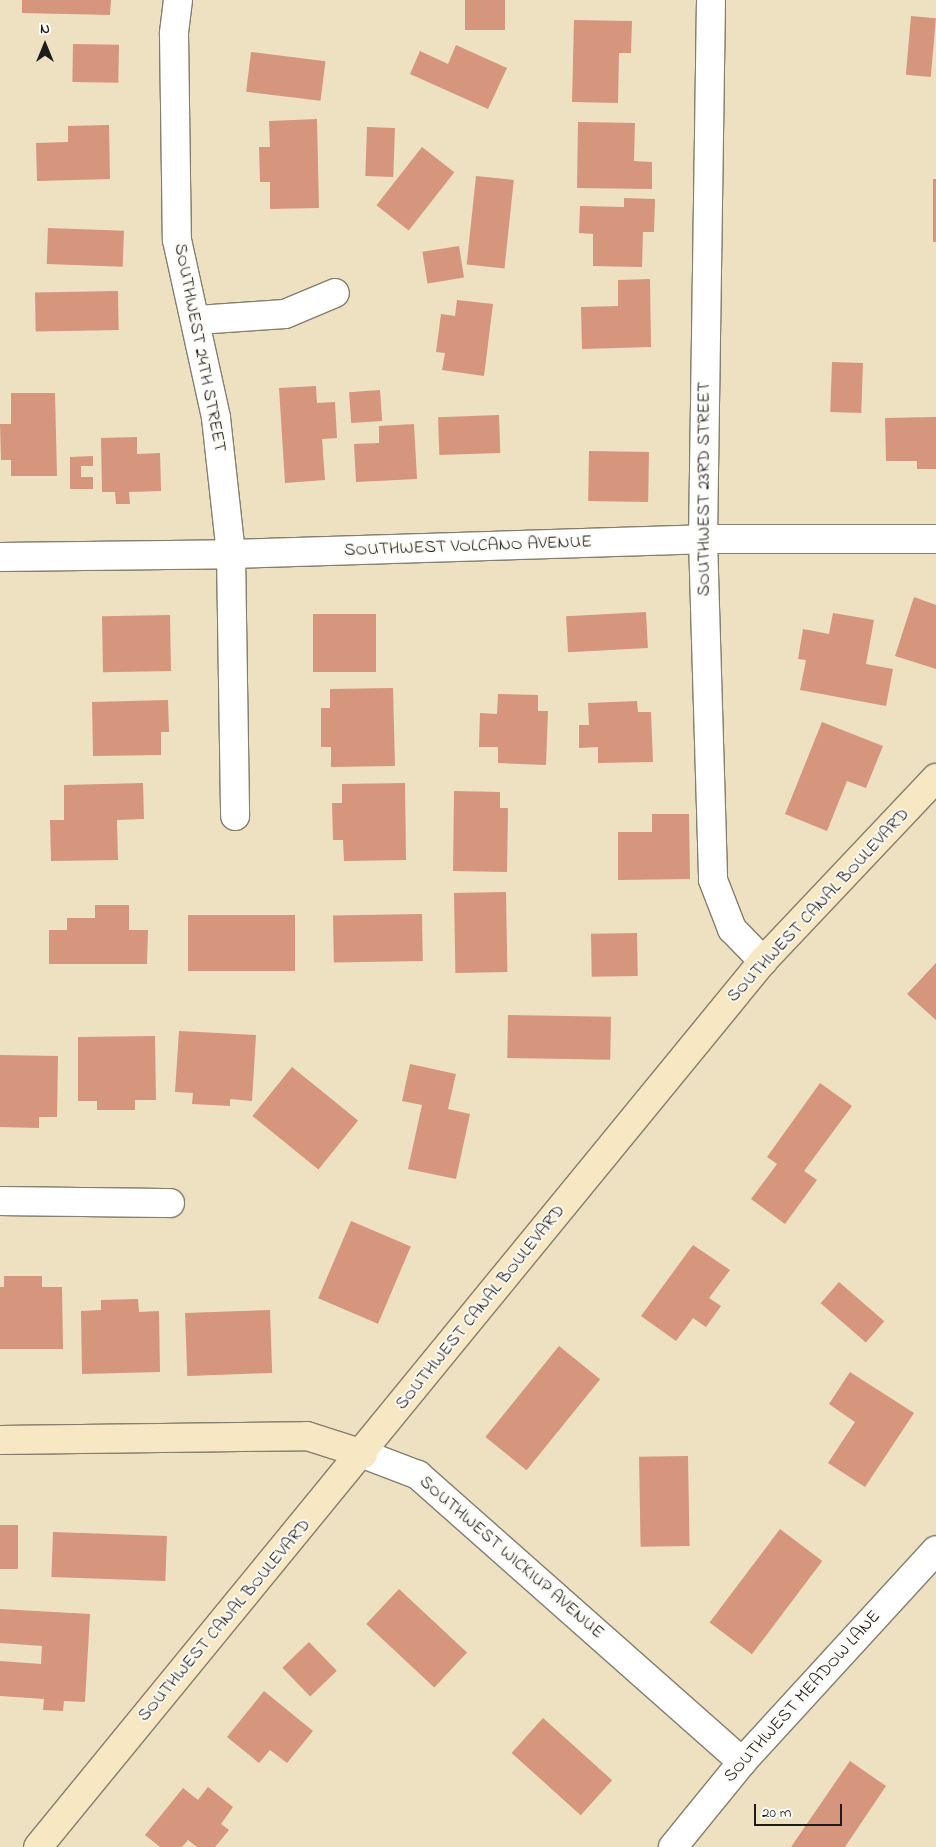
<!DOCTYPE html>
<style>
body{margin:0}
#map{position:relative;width:936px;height:1847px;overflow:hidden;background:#eee1c1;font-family:"Indie Flower",sans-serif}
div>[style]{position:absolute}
.building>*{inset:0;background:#d6957d;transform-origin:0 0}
.roads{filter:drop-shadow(1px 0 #857e6e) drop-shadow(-1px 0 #857e6e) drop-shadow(0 1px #857e6e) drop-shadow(0 -1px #857e6e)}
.street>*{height:28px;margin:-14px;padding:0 14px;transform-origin:14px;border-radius:14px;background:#fff}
.secondary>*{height:28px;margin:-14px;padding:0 14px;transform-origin:14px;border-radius:14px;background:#f7e8c3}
span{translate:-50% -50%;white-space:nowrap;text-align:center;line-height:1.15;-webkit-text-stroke:4px #fdfcf7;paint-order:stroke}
.street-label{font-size:18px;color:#1c1c1c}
.north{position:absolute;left:20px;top:20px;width:50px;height:50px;-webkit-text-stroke:4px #fdfcf7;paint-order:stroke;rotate:0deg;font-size:14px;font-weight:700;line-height:20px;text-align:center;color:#1c1c1c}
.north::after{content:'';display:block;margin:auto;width:18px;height:22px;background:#1c1c1c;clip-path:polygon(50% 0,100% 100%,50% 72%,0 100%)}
.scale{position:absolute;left:754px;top:1804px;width:88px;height:22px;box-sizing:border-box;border:2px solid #1c1c1c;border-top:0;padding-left:6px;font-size:15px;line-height:18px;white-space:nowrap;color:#1c1c1c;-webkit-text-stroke:4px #fdfcf7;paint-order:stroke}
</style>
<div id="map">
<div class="building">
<i style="clip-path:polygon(22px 0,111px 0,110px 15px,22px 13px)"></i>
<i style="left:465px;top:0;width:40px;height:30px"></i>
<i style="left:911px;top:16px;width:25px;height:59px;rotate:5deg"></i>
<i style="clip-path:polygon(574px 20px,632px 21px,631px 53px,619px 53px,618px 103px,572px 102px)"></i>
<i style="left:73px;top:44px;width:46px;height:38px;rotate:1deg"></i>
<i style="clip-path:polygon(456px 45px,507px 68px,488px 109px,410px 74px,420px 51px,448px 64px)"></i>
<i style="left:251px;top:52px;width:75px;height:40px;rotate:7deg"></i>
<i style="clip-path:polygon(317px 119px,319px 208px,270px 209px,270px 182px,260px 182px,259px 147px,270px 147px,269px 121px)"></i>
<i style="clip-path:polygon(578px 122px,635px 123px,634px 161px,652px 162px,652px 189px,577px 188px)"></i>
<i style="clip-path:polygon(109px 125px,110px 179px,37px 181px,36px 143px,68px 142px,68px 126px)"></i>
<i style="left:367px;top:127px;width:28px;height:49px;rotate:2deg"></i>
<i style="left:422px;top:147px;width:41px;height:74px;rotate:38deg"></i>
<i style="left:476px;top:176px;width:38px;height:89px;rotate:6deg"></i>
<i style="left:933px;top:179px;width:3px;height:63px"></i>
<i style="clip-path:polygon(624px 198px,655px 199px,654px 232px,643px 232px,642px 267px,593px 266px,593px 234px,579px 233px,580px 206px,624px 207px)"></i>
<i style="left:48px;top:228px;width:76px;height:36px;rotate:2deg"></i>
<i style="left:459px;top:246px;width:32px;height:37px;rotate:81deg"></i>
<i style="clip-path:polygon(650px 279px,651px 347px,582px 349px,581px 307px,618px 306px,618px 280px)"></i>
<i style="left:118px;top:291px;width:39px;height:83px;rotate:89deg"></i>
<i style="clip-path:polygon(457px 300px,493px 304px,484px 376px,442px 370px,445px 353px,436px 352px,441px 314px,455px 316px)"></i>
<i style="left:832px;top:362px;width:31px;height:50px;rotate:2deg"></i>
<i style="clip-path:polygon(316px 386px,317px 403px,335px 402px,337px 438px,322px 439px,325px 480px,285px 483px,279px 388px)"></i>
<i style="left:380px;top:390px;width:31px;height:31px;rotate:86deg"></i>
<i style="clip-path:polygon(11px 393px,55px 393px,57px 476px,11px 476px,11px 460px,1px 460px,0 424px,11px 424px)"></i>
<i style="left:499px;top:415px;width:38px;height:61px;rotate:88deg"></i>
<i style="clip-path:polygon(936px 417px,936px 469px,917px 469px,917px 461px,886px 461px,885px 418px)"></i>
<i style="clip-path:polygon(414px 424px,417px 479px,356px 482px,354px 444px,379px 443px,379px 426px)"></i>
<i style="clip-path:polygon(137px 437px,137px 454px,160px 453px,161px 491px,129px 492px,130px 504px,116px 504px,115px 492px,102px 492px,101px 438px)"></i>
<i style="left:589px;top:451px;width:60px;height:50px;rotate:1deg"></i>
<i style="clip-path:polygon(93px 456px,93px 466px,81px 466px,81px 477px,93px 477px,93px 489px,70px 489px,70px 457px)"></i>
<i style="clip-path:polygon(914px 597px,936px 605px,936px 669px,895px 656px)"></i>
<i style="left:646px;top:612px;width:36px;height:80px;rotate:87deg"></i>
<i style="clip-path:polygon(833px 613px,874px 620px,866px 664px,893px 669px,886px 706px,800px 690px,806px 660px,798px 659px,803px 629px,829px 634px)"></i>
<i style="left:313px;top:614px;width:63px;height:58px"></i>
<i style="left:170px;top:615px;width:56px;height:68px;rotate:89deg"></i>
<i style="clip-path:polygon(393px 688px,395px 766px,331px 767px,331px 747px,321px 747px,321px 708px,330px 708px,330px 689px)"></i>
<i style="clip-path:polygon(498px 694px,538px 695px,538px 711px,548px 711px,546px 765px,498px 763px,498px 747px,479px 747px,480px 713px,497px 714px)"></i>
<i style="clip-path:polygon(168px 700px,169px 732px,161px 732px,161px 755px,93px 756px,92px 702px)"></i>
<i style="clip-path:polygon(637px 701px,638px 712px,651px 712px,653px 762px,598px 763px,598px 747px,579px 748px,579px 725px,589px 725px,588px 703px)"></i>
<i style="clip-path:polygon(822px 722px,883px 746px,866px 788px,847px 781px,827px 831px,785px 814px)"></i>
<i style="clip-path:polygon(143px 783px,144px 819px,117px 820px,118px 860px,51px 861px,50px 820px,64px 820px,64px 785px)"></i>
<i style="clip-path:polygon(405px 783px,406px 860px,344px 861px,343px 840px,333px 840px,332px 803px,342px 803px,342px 784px)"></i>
<i style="clip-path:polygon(454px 791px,500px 792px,500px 808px,508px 808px,507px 872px,453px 871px)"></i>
<i style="clip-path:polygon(652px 814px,689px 814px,690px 879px,618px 880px,618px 832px,652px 832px)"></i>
<i style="left:506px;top:892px;width:80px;height:52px;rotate:89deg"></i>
<i style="clip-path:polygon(95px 905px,129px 905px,129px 930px,148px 930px,147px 964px,49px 964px,49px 930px,67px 930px,67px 918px,95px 918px)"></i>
<i style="left:422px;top:914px;width:47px;height:89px;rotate:89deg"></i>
<i style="left:295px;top:915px;width:56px;height:107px;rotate:90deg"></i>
<i style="left:637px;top:933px;width:43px;height:46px;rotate:89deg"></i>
<i style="clip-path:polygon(936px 963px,936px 1020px,907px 994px)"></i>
<i style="left:508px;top:1015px;width:103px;height:43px;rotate:1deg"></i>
<i style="clip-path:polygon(179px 1031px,256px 1035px,252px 1101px,230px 1099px,230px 1106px,192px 1104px,193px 1093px,175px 1092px)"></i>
<i style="clip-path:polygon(155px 1036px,156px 1100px,135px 1100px,135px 1110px,97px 1110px,97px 1101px,78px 1101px,78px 1037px)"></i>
<i style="clip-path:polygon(0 1055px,58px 1056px,57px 1117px,39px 1117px,39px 1128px,0 1127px)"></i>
<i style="clip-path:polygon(410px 1064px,456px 1074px,448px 1109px,470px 1114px,456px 1179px,408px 1169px,422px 1105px,402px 1101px)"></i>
<i style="left:292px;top:1067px;width:85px;height:63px;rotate:39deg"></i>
<i style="clip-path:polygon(820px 1083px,852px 1106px,804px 1171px,817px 1180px,785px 1224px,751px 1199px,777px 1164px,767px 1157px)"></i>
<i style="left:351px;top:1221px;width:65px;height:84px;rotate:23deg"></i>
<i style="clip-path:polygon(693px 1245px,730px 1270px,709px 1298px,721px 1306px,706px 1327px,693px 1318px,676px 1341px,641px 1316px)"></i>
<i style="clip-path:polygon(4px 1276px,42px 1276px,42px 1287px,62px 1287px,63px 1349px,0 1349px,0 1287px,4px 1287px)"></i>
<i style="left:839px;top:1282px;width:60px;height:28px;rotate:41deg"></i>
<i style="clip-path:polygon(138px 1299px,139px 1312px,159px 1311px,160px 1372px,82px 1374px,81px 1311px,101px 1310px,101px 1300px)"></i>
<i style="left:270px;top:1310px;width:63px;height:85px;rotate:88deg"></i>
<i style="left:559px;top:1346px;width:53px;height:117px;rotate:39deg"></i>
<i style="clip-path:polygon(850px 1372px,914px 1413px,865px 1487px,828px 1463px,855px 1422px,829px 1404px)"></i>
<i style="left:688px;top:1456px;width:90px;height:49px;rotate:89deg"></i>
<i style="left:0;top:1525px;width:18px;height:44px"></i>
<i style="left:780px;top:1529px;width:53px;height:117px;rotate:37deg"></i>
<i style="left:53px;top:1532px;width:114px;height:45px;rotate:2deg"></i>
<i style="left:399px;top:1589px;width:93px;height:48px;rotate:43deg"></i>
<i style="clip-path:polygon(0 1609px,90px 1614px,85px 1702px,64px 1701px,63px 1711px,43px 1710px,44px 1699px,0 1696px,0 1661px,41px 1664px,42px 1646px,0 1643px)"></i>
<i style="left:309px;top:1642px;width:40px;height:37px;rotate:46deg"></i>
<i style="clip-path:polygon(264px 1691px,313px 1731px,287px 1763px,270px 1750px,259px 1763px,227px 1737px)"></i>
<i style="left:543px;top:1718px;width:93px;height:47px;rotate:42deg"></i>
<i style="clip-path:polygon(850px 1761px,886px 1786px,845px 1847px,791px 1847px)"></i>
<i style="clip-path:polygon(208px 1787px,233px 1807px,221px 1824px,229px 1830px,215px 1847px,197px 1847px,188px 1840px,182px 1847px,160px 1847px,145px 1835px,183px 1788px,198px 1800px)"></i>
</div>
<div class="roads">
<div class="street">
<i style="left:178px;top:0;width:34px;rotate:97deg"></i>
<i style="left:174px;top:34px;width:206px;rotate:89.2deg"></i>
<i style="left:177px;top:240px;width:182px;rotate:77.6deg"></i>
<i style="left:216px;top:418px;width:137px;rotate:83.7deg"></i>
<i style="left:231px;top:554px;width:262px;rotate:89.1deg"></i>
<i style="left:711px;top:0;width:539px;rotate:90.85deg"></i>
<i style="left:703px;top:539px;width:341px;rotate:88.3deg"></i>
<i style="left:713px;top:880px;width:53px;rotate:68.8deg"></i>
<i style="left:732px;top:929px;width:45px;rotate:45.9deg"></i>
<i style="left:197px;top:320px;width:88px;rotate:-3.9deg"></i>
<i style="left:285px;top:314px;width:54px;rotate:-22.8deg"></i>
<i style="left:0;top:557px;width:231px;rotate:-0.7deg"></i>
<i style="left:231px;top:554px;width:472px;rotate:-1.8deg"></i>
<i style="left:703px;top:539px;width:233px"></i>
<i style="left:0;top:1201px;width:170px;rotate:0.7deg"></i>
<i style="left:363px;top:1454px;width:59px;rotate:20.9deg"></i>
<i style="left:418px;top:1475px;width:433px;rotate:41.5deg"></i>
<i style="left:673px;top:1847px;width:109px;rotate:-50.9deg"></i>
<i style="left:742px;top:1762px;width:287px;rotate:-47.5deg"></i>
</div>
<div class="secondary">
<i style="left:0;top:1440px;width:307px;rotate:-0.7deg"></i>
<i style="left:307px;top:1436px;width:59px;rotate:17.8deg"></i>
<i style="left:38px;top:1847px;width:1145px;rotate:-50.71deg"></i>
<i style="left:763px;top:961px;width:252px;rotate:-46.6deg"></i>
</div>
</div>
<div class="street-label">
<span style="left:199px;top:348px;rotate:79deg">SOUTHWEST 24TH STREET</span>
<span style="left:705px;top:489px;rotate:-90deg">SOUTHWEST 23RD STREET</span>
<span style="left:468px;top:547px;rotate:-2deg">SOUTHWEST VOLCANO AVENUE</span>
<span style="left:819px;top:906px;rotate:-47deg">SOUTHWEST CANAL BOULEVARD</span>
<span style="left:481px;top:1308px;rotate:-51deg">SOUTHWEST CANAL BOULEVARD</span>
<span style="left:511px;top:1558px;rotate:41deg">SOUTHWEST WICKIUP AVENUE</span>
<span style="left:225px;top:1621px;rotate:-50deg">SOUTHWEST CANAL BOULEVARD</span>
<span style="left:803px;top:1697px;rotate:-48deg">SOUTHWEST MEADOW LANE</span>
</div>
<div class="north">N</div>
<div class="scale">20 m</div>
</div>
